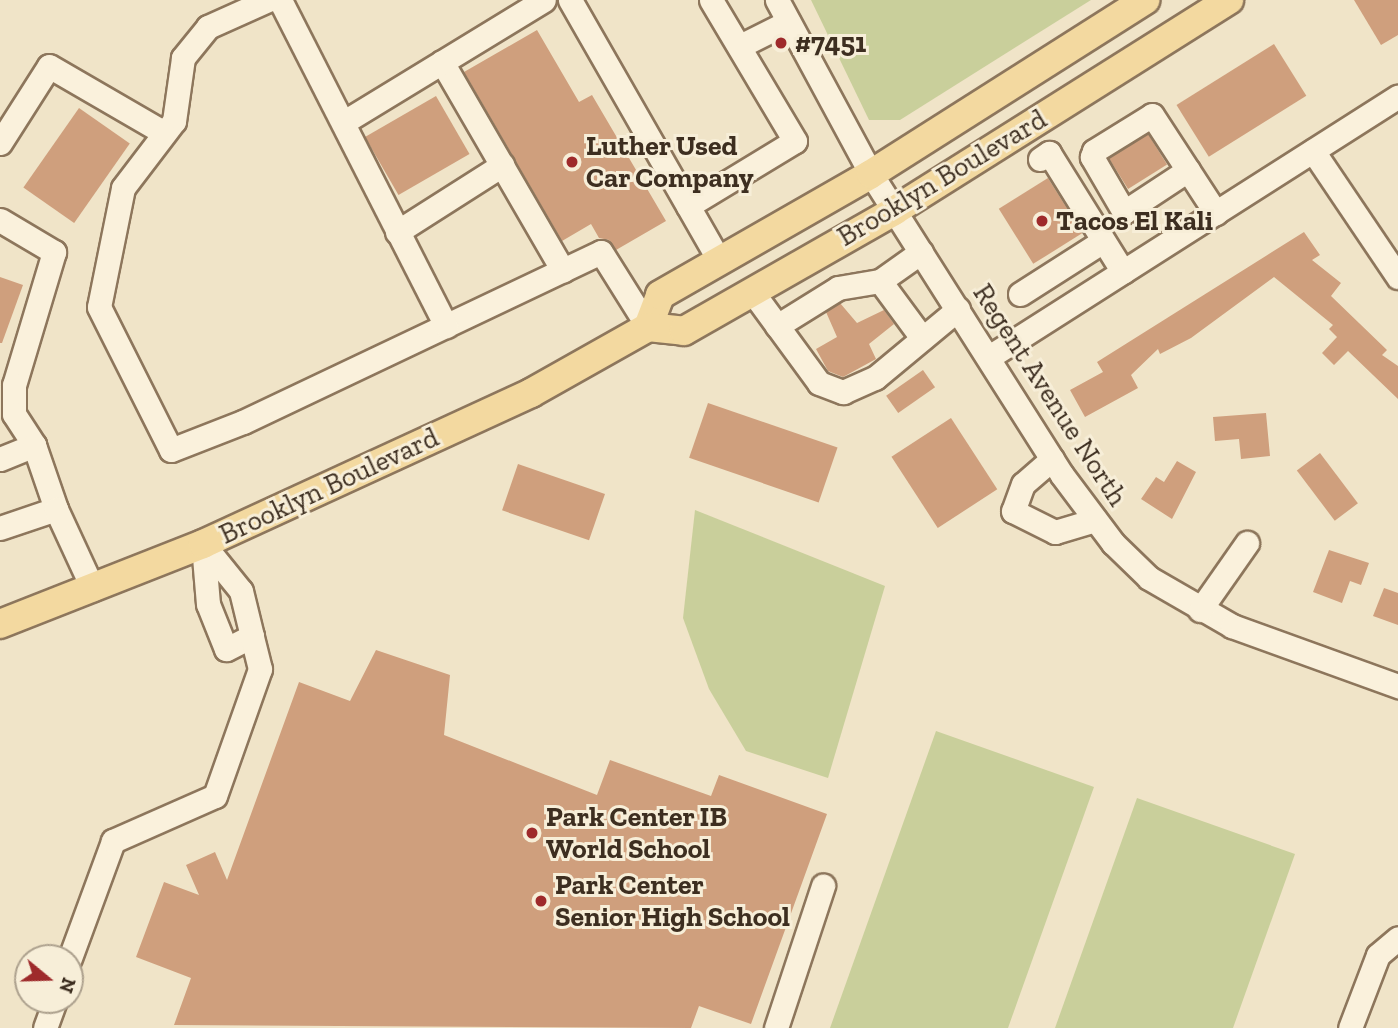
<!DOCTYPE html>
<style>
body{margin:0}
#map{position:relative;width:1398px;height:1028px;overflow:hidden;background:#f0e4c8;font-family:"Zilla Slab",serif}
div>[style]{position:absolute}
.green>*{inset:0;background:#c9cf9b}
.building>*{inset:0;background:#cf9f7d;transform-origin:0 0}
.roads{filter:drop-shadow(2px 0 #8d765c) drop-shadow(-2px 0 #8d765c) drop-shadow(0 2px #8d765c) drop-shadow(0 -2px #8d765c)}
.minor>*{height:23px;margin:-11.5px;padding:0 11.5px;transform-origin:11.5px;border-radius:11.5px;background:#faf1dc}
.major>*{height:28px;margin:-14px;padding:0 14px;transform-origin:14px;border-radius:14px;background:#f3d9a0}
.dots>*{width:19px;height:19px;translate:-50% -50%;box-sizing:border-box;border:4px solid #f7eed8;border-radius:50%}
span{translate:-50% -50%;white-space:nowrap;text-align:center;line-height:1.15;-webkit-text-stroke:6px #f7eed8;paint-order:stroke}
.poi-label{font-size:28px;color:#3d2e20;font-weight:700}
.left{translate:0 -50%;text-align:left}
.street-label{font-size:28px;color:#3d2e20}
.north{position:absolute;left:14px;top:944px;width:70px;height:70px;box-sizing:border-box;background:#f7eed8;border:2px solid #ada18e;border-radius:50%;rotate:109deg;font-size:19px;font-weight:700;line-height:28px;text-align:center;color:#3d2e20}
.north::after{content:'';display:block;margin:auto;width:24px;height:32px;background:#9e2a2b;clip-path:polygon(50% 0,100% 100%,50% 72%,0 100%)}
</style>
<div id="map">
<div class="green">
<i style="clip-path:polygon(811px 0,1091px 0,900px 120px,869px 120px)"></i>
<i style="clip-path:polygon(695px 510px,885px 586px,828px 778px,746px 751px,709px 689px,683px 618px)"></i>
<i style="clip-path:polygon(936px 731px,1094px 787px,1008px 1028px,830px 1028px)"></i>
<i style="clip-path:polygon(1137px 798px,1295px 854px,1233px 1028px,1055px 1028px)"></i>
</div>
<div class="building">
<i style="clip-path:polygon(1354px 0,1398px 0,1398px 35px,1381px 45px)"></i>
<i style="clip-path:polygon(537px 30px,579px 102px,592px 95px,666px 221px,616px 250px,609px 240px,599px 238px,591px 224px,562px 241px,464px 72px)"></i>
<i style="left:1274px;top:44px;width:61px;height:115px;rotate:58deg"></i>
<i style="left:436px;top:96px;width:67px;height:82px;rotate:60deg"></i>
<i style="left:79px;top:108px;width:62px;height:97px;rotate:35deg"></i>
<i style="left:1148px;top:134px;width:36px;height:46px;rotate:58deg"></i>
<i style="left:1048px;top:178px;width:65px;height:58px;rotate:58deg"></i>
<i style="clip-path:polygon(1304px 232px,1320px 255px,1312px 260px,1341px 283px,1331px 296px,1387px 350px,1382px 355px,1398px 366px,1398px 399px,1348px 351px,1334px 365px,1322px 353px,1337px 337px,1329px 329px,1333px 325px,1274px 277px,1191px 338px,1160px 354px,1158px 349px,1131px 375px,1138px 388px,1085px 417px,1070px 390px,1103px 372px,1097px 362px)"></i>
<i style="clip-path:polygon(0 277px,23px 285px,2px 343px,0 343px)"></i>
<i style="clip-path:polygon(840px 303px,857px 323px,884px 310px,894px 324px,869px 344px,876px 359px,843px 377px,828px 371px,816px 349px,837px 337px,826px 312px)"></i>
<i style="left:923px;top:370px;width:21px;height:45px;rotate:55deg"></i>
<i style="left:708px;top:403px;width:137px;height:58px;rotate:19deg"></i>
<i style="clip-path:polygon(1266px 413px,1270px 456px,1241px 459px,1239px 439px,1215px 441px,1213px 417px)"></i>
<i style="left:951px;top:418px;width:85px;height:71px;rotate:57deg"></i>
<i style="left:1320px;top:453px;width:63px;height:29px;rotate:53deg"></i>
<i style="clip-path:polygon(1177px 461px,1196px 472px,1172px 519px,1141px 499px,1156px 477px,1164px 482px)"></i>
<i style="left:518px;top:464px;width:92px;height:49px;rotate:19deg"></i>
<i style="clip-path:polygon(1329px 550px,1369px 563px,1361px 585px,1350px 581px,1342px 603px,1313px 592px)"></i>
<i style="clip-path:polygon(1384px 588px,1398px 593px,1398px 625px,1373px 616px)"></i>
<i style="clip-path:polygon(376px 650px,450px 675px,444px 735px,597px 795px,610px 760px,711px 796px,719px 775px,827px 814px,751px 1024px,699px 1006px,691px 1028px,174px 1025px,191px 978px,136px 957px,164px 882px,199px 895px,186px 865px,215px 852px,227px 880px,299px 682px,350px 701px)"></i>
</div>
<div class="roads">
<div class="minor">
<i style="left:268px;top:0;width:66px;rotate:155.8deg"></i>
<i style="left:208px;top:27px;width:40px;rotate:129deg"></i>
<i style="left:183px;top:58px;width:64px;rotate:98.1deg"></i>
<i style="left:174px;top:121px;width:84px;rotate:127.3deg"></i>
<i style="left:123px;top:188px;width:121px;rotate:101.4deg"></i>
<i style="left:99px;top:307px;width:160px;rotate:63.3deg"></i>
<i style="left:171px;top:450px;width:77px;rotate:-21.3deg"></i>
<i style="left:243px;top:422px;width:396px;rotate:-25.4deg"></i>
<i style="left:601px;top:252px;width:89px;rotate:57.9deg"></i>
<i style="left:280px;top:0;width:366px;rotate:63deg"></i>
<i style="left:570px;top:0;width:302px;rotate:60.2deg"></i>
<i style="left:777px;top:0;width:198px;rotate:61.6deg"></i>
<i style="left:871px;top:174px;width:356px;rotate:57.6deg"></i>
<i style="left:1062px;top:475px;width:85px;rotate:53.1deg"></i>
<i style="left:1113px;top:543px;width:50px;rotate:44.2deg"></i>
<i style="left:1149px;top:578px;width:96px;rotate:30deg"></i>
<i style="left:1232px;top:626px;width:177px;rotate:19.9deg"></i>
<i style="left:740px;top:46px;width:54px;rotate:-26.6deg"></i>
<i style="left:442px;top:62px;width:241px;rotate:59.9deg"></i>
<i style="left:344px;top:122px;width:234px;rotate:-31.4deg"></i>
<i style="left:0;top:143px;width:91px;rotate:-57.5deg"></i>
<i style="left:49px;top:66px;width:132px;rotate:30.1deg"></i>
<i style="left:1313px;top:151px;width:152px;rotate:56deg"></i>
<i style="left:1040px;top:159px;width:11px;rotate:-34deg"></i>
<i style="left:1049px;top:153px;width:140px;rotate:58.1deg"></i>
<i style="left:1188px;top:170px;width:77px;rotate:146.7deg"></i>
<i style="left:1124px;top:212px;width:64px;rotate:-120.2deg"></i>
<i style="left:1092px;top:157px;width:6px;rotate:-72deg"></i>
<i style="left:1094px;top:151px;width:68px;rotate:-31.8deg"></i>
<i style="left:1152px;top:115px;width:117px;rotate:56.9deg"></i>
<i style="left:688px;top:206px;width:125px;rotate:-31.3deg"></i>
<i style="left:795px;top:141px;width:164px;rotate:-120.8deg"></i>
<i style="left:0;top:220px;width:63px;rotate:30.7deg"></i>
<i style="left:54px;top:252px;width:139px;rotate:106.7deg"></i>
<i style="left:14px;top:385px;width:29px;rotate:90deg"></i>
<i style="left:14px;top:414px;width:37px;rotate:57deg"></i>
<i style="left:397px;top:232px;width:125px;rotate:-32.5deg"></i>
<i style="left:921px;top:252px;width:50px;rotate:144.7deg"></i>
<i style="left:880px;top:281px;width:71px;rotate:53.6deg"></i>
<i style="left:751px;top:290px;width:115px;rotate:53.8deg"></i>
<i style="left:819px;top:383px;width:26px;rotate:21deg"></i>
<i style="left:843px;top:392px;width:35px;rotate:-24deg"></i>
<i style="left:875px;top:378px;width:108px;rotate:-39.7deg"></i>
<i style="left:1020px;top:294px;width:98px;rotate:-32.6deg"></i>
<i style="left:777px;top:326px;width:72px;rotate:-31.9deg"></i>
<i style="left:838px;top:288px;width:43px;rotate:-9.5deg"></i>
<i style="left:989px;top:357px;width:485px;rotate:-32.5deg"></i>
<i style="left:0;top:459px;width:37px;rotate:-22deg"></i>
<i style="left:34px;top:445px;width:68px;rotate:71deg"></i>
<i style="left:56px;top:509px;width:59px;rotate:161.3deg"></i>
<i style="left:1052px;top:459px;width:38px;rotate:139deg"></i>
<i style="left:1023px;top:484px;width:29px;rotate:110deg"></i>
<i style="left:1013px;top:511px;width:47px;rotate:26.6deg"></i>
<i style="left:1055px;top:532px;width:42px;rotate:-16.7deg"></i>
<i style="left:56px;top:509px;width:88px;rotate:65.2deg"></i>
<i style="left:203px;top:544px;width:60px;rotate:51deg"></i>
<i style="left:241px;top:591px;width:46px;rotate:76.3deg"></i>
<i style="left:252px;top:636px;width:29px;rotate:153deg"></i>
<i style="left:226px;top:649px;width:48px;rotate:-111.8deg"></i>
<i style="left:208px;top:604px;width:60px;rotate:-94.8deg"></i>
<i style="left:1200px;top:610px;width:82px;rotate:-55deg"></i>
<i style="left:70px;top:958px;width:125px;rotate:-69.8deg"></i>
<i style="left:113px;top:841px;width:111px;rotate:-23.8deg"></i>
<i style="left:215px;top:796px;width:135px;rotate:-70.5deg"></i>
<i style="left:260px;top:669px;width:34px;rotate:-104deg"></i>
<i style="left:45px;top:1028px;width:30px;rotate:-70deg"></i>
<i style="left:776px;top:1028px;width:150px;rotate:-71.7deg"></i>
<i style="left:1350px;top:1028px;width:78px;rotate:-69deg"></i>
<i style="left:1378px;top:955px;width:26px;rotate:-40deg"></i>
</div>
<div class="major">
<i style="left:648px;top:327px;width:34px;rotate:-69deg"></i>
<i style="left:660px;top:295px;width:243px;rotate:-29.8deg"></i>
<i style="left:871px;top:174px;width:325px;rotate:-32.4deg"></i>
<i style="left:0;top:624px;width:218px;rotate:-21.5deg"></i>
<i style="left:203px;top:544px;width:361px;rotate:-24.7deg"></i>
<i style="left:531px;top:393px;width:134px;rotate:-29.4deg"></i>
<i style="left:648px;top:327px;width:36px;rotate:6deg"></i>
<i style="left:684px;top:331px;width:242px;rotate:-29.7deg"></i>
<i style="left:894px;top:211px;width:396px;rotate:-32.2deg"></i>
</div>
</div>
<div class="dots">
<i style="left:781px;top:43px;background:#9e2a2b"></i>
<i style="left:572px;top:162px;background:#9e2a2b"></i>
<i style="left:1042px;top:221px;background:#9e2a2b"></i>
<i style="left:532px;top:833px;background:#9e2a2b"></i>
<i style="left:541px;top:901px;background:#9e2a2b"></i>
</div>
<div class="poi-label">
<span class="left" style="left:795px;top:43px">#7451</span>
<span class="left" style="left:586px;top:162px">Luther Used<br>Car Company</span>
<span class="left" style="left:1056px;top:221px">Tacos El Kali</span>
<span class="left" style="left:546px;top:833px">Park Center IB<br>World School</span>
<span class="left" style="left:555px;top:901px">Park Center<br>Senior High School</span>
</div>
<div class="street-label">
<span style="left:942px;top:178px;rotate:-31deg">Brooklyn Boulevard</span>
<span style="left:1050px;top:395px;rotate:57deg">Regent Avenue North</span>
<span style="left:329px;top:486px;rotate:-25deg">Brooklyn Boulevard</span>
</div>
<div class="north">N</div>
</div>
